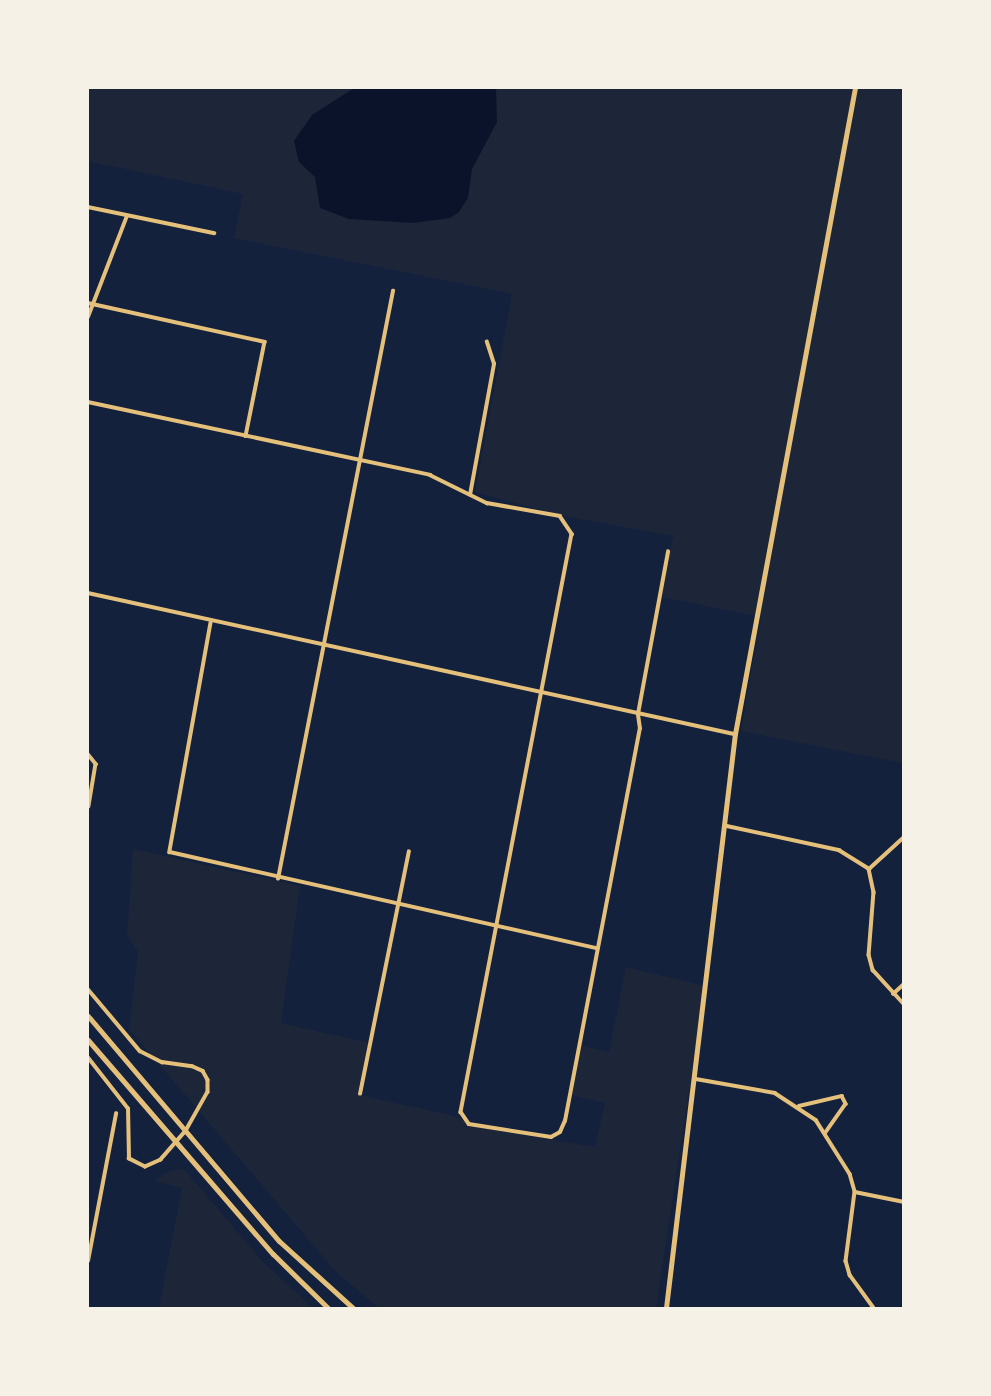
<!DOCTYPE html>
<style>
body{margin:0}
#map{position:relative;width:991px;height:1396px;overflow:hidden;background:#14213d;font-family:Poppins,sans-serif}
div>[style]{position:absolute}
.green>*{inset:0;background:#1d2539}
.water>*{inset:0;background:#0b132b}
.minor>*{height:3.5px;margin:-1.75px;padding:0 1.75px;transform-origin:1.75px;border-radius:1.75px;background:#e5c07b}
.tertiary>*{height:4.5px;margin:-2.25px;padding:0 2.25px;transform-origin:2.25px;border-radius:2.25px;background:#e5c07b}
.trunk>*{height:5px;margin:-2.5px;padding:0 2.5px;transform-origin:2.5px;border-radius:2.5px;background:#e5c07b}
span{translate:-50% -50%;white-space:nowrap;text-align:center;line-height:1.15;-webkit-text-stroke:5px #f6f1e7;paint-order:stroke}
.frame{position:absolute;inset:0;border:89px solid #f6f1e7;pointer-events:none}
</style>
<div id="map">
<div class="green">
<i style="clip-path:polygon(88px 88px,903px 88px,903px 763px,741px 731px,761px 617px,662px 597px,673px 536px,564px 516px,475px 492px,512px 294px,234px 238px,243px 194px,88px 161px)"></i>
<i style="clip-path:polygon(133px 849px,300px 886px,281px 1023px,369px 1043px,359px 1095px,463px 1118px,469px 1126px,595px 1147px,605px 1103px,572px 1095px,582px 1046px,609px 1052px,626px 967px,705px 986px,656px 1308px,379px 1308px,336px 1272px,129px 1029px,138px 952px,127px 935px)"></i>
<i style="clip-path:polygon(184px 1169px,263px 1262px,313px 1308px,159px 1308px,182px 1188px,154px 1181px,169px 1171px)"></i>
</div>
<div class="water">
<i style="clip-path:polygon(354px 88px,496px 88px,497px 122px,472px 169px,468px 198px,459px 212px,450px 218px,413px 223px,349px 219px,320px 208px,315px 177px,299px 162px,294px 141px,312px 115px)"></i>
</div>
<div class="minor">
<i style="left:88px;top:207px;width:129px;rotate:11.7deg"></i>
<i style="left:88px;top:303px;width:181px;rotate:12.4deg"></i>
<i style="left:265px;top:342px;width:96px;rotate:101.4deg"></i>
<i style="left:88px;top:317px;width:108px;rotate:-68.9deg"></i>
<i style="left:88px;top:402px;width:350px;rotate:12deg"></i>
<i style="left:430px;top:475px;width:64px;rotate:26.2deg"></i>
<i style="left:487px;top:503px;width:74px;rotate:10.1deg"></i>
<i style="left:560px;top:516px;width:22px;rotate:56deg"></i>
<i style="left:572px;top:534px;width:589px;rotate:100.87deg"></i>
<i style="left:461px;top:1112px;width:14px;rotate:56deg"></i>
<i style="left:469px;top:1124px;width:83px;rotate:9deg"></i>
<i style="left:551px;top:1137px;width:10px;rotate:-29deg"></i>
<i style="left:560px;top:1132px;width:12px;rotate:-66deg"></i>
<i style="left:565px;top:1121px;width:399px;rotate:-79.2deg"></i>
<i style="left:640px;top:729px;width:15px;rotate:-98deg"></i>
<i style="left:638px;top:714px;width:165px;rotate:-79.5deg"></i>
<i style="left:470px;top:495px;width:133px;rotate:-79.6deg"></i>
<i style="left:494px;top:364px;width:23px;rotate:-108deg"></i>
<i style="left:88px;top:593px;width:661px;rotate:12.31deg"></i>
<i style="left:211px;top:623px;width:233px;rotate:100.2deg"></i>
<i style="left:170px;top:852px;width:438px;rotate:12.7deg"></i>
<i style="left:88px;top:754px;width:13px;rotate:51deg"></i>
<i style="left:96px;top:764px;width:43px;rotate:99.5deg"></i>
<i style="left:727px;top:826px;width:115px;rotate:12.1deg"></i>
<i style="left:839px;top:850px;width:36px;rotate:32deg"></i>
<i style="left:869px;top:869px;width:24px;rotate:78deg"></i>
<i style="left:874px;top:892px;width:63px;rotate:94.5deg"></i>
<i style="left:869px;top:955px;width:16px;rotate:75deg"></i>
<i style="left:873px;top:970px;width:46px;rotate:47.6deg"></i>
<i style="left:869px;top:869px;width:47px;rotate:-42.4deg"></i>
<i style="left:278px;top:879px;width:599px;rotate:-78.93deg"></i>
<i style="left:88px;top:989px;width:81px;rotate:50deg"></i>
<i style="left:140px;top:1051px;width:25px;rotate:27deg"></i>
<i style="left:162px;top:1062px;width:30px;rotate:8deg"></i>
<i style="left:192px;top:1066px;width:12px;rotate:24deg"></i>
<i style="left:203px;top:1071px;width:10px;rotate:61deg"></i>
<i style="left:208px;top:1080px;width:12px;rotate:90deg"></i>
<i style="left:208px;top:1092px;width:45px;rotate:119.4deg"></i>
<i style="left:186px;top:1131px;width:38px;rotate:131deg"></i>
<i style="left:161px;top:1160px;width:17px;rotate:156deg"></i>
<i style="left:145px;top:1167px;width:18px;rotate:-153deg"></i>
<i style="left:129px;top:1159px;width:50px;rotate:-91.1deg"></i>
<i style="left:128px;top:1109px;width:65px;rotate:-128.1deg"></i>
<i style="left:893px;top:994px;width:15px;rotate:-42deg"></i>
<i style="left:696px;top:1079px;width:80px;rotate:10deg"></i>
<i style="left:775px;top:1093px;width:49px;rotate:33.4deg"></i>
<i style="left:816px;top:1120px;width:64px;rotate:57.8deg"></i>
<i style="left:850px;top:1174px;width:19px;rotate:74deg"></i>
<i style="left:855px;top:1192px;width:70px;rotate:97.4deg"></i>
<i style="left:846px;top:1261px;width:15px;rotate:74deg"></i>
<i style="left:850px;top:1275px;width:41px;rotate:54deg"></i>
<i style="left:360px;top:1094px;width:247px;rotate:-78.6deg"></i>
<i style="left:799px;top:1106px;width:44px;rotate:-13.1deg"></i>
<i style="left:842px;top:1096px;width:9px;rotate:63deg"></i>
<i style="left:846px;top:1104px;width:35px;rotate:125deg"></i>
<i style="left:855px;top:1192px;width:50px;rotate:11.5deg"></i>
<i style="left:88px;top:1261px;width:150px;rotate:-79.2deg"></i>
</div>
<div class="tertiary">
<i style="left:666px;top:1308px;width:578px;rotate:-83.15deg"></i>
<i style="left:735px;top:734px;width:657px;rotate:-79.48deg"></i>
</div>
<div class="trunk">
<i style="left:88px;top:1016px;width:295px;rotate:49.7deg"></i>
<i style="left:279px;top:1241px;width:100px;rotate:42.2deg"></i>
<i style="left:88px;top:1040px;width:283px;rotate:49.2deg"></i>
<i style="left:273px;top:1254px;width:77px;rotate:44.5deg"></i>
</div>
<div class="frame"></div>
</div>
